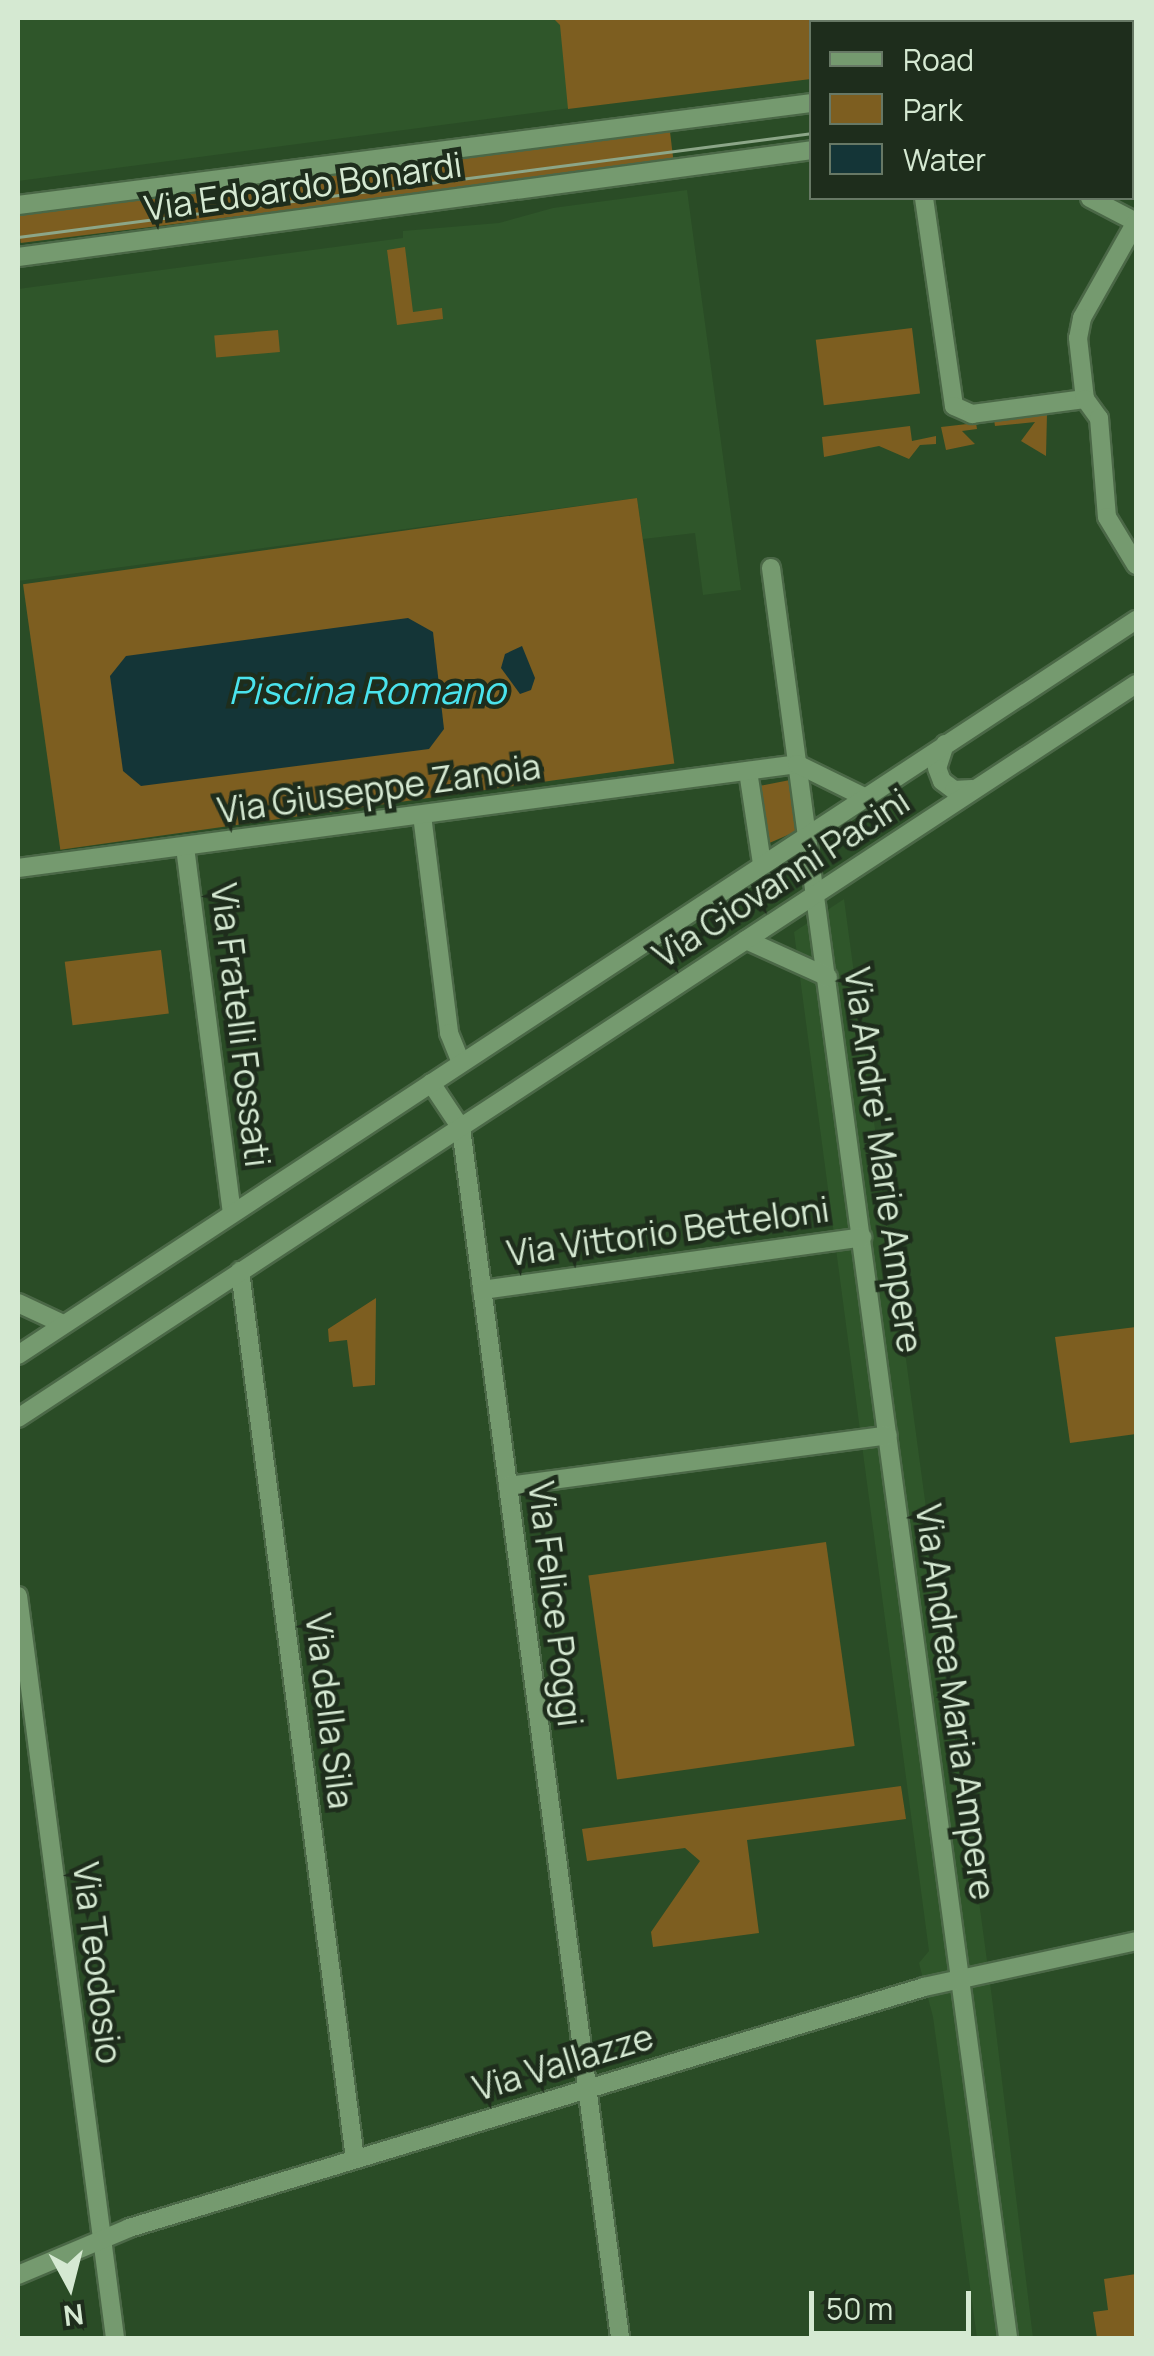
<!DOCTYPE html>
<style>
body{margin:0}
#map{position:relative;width:1154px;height:2356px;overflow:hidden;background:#2a4c26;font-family:Manrope,sans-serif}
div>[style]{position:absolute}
.built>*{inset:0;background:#2f562a}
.green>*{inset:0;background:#7d5e20;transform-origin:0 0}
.water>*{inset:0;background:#143537}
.roads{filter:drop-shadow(2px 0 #4b6847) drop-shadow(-2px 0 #4b6847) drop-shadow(0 2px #4b6847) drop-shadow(0 -2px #4b6847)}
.minor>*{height:18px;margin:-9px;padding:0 9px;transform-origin:9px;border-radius:9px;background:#759a6f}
.tram>*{height:2.5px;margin:-1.25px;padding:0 1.25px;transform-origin:1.25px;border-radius:1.25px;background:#8ca688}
span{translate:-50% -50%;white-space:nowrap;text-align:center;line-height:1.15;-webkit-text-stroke:9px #1e2d1c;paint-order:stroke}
.street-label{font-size:35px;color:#d5e9d2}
.water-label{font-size:38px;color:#4ae3ed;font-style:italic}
.frame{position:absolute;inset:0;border:20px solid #d5e9d2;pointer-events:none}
.legend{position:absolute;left:809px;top:20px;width:325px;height:180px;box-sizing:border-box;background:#1e2d1c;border:2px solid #677865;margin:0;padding:12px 18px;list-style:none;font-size:30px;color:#d5e9d2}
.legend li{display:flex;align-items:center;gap:20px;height:50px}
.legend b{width:50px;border:2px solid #677865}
.north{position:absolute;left:20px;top:2236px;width:100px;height:100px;-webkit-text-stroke:8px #1e2d1c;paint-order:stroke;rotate:173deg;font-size:28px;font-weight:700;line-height:40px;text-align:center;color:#d5e9d2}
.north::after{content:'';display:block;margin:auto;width:35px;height:45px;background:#d5e9d2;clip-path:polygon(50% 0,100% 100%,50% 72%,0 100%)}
.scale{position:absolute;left:809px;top:2291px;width:162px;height:45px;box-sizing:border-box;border:5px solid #d5e9d2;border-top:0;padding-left:12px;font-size:30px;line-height:35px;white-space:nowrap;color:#d5e9d2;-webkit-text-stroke:8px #1e2d1c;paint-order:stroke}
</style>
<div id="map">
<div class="built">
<i style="clip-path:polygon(18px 18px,567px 18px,578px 107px,18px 181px)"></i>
<i style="clip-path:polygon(687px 190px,741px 590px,703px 595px,695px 533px,643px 539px,637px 498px,18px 581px,18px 289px,403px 238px,403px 231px,499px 223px,553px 208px)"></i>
<i style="clip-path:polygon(844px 899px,992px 1998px,1033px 2338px,977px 2338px,933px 2017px,919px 1963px,929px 1951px,794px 932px)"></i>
</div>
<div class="green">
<i style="clip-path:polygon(553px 18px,894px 18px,895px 22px,812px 22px,811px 79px,568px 109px,560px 25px)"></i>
<i style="clip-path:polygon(1024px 18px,1136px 18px,1136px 65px,1132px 66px,1132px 22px)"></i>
<i style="left:670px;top:132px;width:31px;height:658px;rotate:83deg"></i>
<i style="clip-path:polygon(405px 247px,413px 312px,442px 308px,443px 319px,397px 325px,387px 250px)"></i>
<i style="left:912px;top:328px;width:66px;height:97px;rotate:83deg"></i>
<i style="left:278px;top:330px;width:22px;height:64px;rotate:85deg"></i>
<i style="clip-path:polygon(1047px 413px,1046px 456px,1021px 441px,1035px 422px,995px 426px,994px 420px)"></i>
<i style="clip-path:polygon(976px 423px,977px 429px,962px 431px,975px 444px,946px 450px,941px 427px)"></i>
<i style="clip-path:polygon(910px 426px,912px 441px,936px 436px,936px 444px,920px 445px,909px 459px,879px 446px,824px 457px,822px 437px)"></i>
<i style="left:637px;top:498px;width:268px;height:620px;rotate:82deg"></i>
<i style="clip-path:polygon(790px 780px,797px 831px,767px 844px,759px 786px)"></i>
<i style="left:161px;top:950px;width:64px;height:97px;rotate:83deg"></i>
<i style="clip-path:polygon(376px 1298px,375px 1385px,353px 1387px,347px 1340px,329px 1342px,328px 1329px)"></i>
<i style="clip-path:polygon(1136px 1327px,1136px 1434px,1070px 1443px,1055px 1337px)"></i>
<i style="left:826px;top:1542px;width:206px;height:240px;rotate:82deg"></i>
<i style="clip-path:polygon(901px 1786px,906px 1819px,747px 1840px,759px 1933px,653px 1947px,651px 1932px,700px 1861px,685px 1848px,587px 1861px,582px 1829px)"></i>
<i style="clip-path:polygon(1136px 2274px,1136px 2338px,1097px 2338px,1093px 2312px,1108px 2310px,1104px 2279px)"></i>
</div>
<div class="water">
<i style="clip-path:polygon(408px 618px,433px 632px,444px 729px,429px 749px,141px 786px,123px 771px,110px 676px,126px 656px)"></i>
<i style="clip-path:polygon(522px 646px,535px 678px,531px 690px,520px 694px,501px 668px,505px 654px)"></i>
</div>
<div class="roads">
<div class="minor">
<i style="left:921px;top:18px;width:4px;rotate:76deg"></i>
<i style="left:924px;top:198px;width:210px;rotate:81.8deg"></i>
<i style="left:954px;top:406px;width:20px;rotate:24deg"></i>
<i style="left:972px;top:414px;width:114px;rotate:-7.6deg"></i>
<i style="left:1090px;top:198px;width:52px;rotate:27.6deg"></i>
<i style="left:18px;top:205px;width:801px;rotate:-7.32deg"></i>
<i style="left:1136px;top:222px;width:110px;rotate:119.4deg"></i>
<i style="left:1082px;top:318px;width:20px;rotate:101deg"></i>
<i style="left:1078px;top:338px;width:61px;rotate:83.5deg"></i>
<i style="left:1085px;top:399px;width:24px;rotate:54deg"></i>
<i style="left:1099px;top:418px;width:99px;rotate:85.4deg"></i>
<i style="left:1107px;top:517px;width:56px;rotate:58.9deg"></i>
<i style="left:18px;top:257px;width:801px;rotate:-7.67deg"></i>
<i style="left:771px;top:568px;width:1786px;rotate:82.37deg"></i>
<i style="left:945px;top:744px;width:25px;rotate:108deg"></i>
<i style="left:937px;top:768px;width:14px;rotate:69deg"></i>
<i style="left:942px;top:781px;width:15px;rotate:37deg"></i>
<i style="left:954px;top:790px;width:18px;rotate:-3deg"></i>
<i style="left:748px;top:771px;width:94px;rotate:81.4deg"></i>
<i style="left:422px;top:815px;width:220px;rotate:82.9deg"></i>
<i style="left:449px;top:1033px;width:31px;rotate:68deg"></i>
<i style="left:185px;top:847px;width:369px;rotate:82.7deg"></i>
<i style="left:18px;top:868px;width:786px;rotate:-7.6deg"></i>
<i style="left:797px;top:764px;width:75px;rotate:26.2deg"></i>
<i style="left:746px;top:940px;width:90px;rotate:24.3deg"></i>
<i style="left:431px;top:1083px;width:54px;rotate:56.3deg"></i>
<i style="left:461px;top:1128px;width:1220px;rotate:82.51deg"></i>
<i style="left:240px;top:1271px;width:895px;rotate:82.62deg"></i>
<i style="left:482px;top:1290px;width:384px;rotate:-7.9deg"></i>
<i style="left:18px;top:1303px;width:50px;rotate:25deg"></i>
<i style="left:18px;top:1355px;width:1338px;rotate:-33.32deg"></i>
<i style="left:18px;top:1418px;width:1337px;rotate:-33.29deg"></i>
<i style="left:508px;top:1486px;width:383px;rotate:-7.6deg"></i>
<i style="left:18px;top:1596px;width:748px;rotate:82.55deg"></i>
<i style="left:18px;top:2275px;width:121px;rotate:-22.9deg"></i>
<i style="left:129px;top:2228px;width:831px;rotate:-16.86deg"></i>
<i style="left:924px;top:1987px;width:217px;rotate:-12.2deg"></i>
</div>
</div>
<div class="tram">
<i style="left:917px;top:18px;width:4px;rotate:90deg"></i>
<i style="left:18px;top:237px;width:801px;rotate:-7.46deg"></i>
</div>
<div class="street-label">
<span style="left:303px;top:186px;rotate:-8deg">Via Edoardo Bonardi</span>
<span style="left:379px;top:788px;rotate:-8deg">Via Giuseppe Zanoia</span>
<span style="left:781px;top:878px;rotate:-33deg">Via Giovanni Pacini</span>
<span style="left:241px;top:1025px;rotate:83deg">Via Fratelli Fossati</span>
<span style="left:884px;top:1160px;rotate:82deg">Via Andre' Marie Ampere</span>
<span style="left:668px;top:1231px;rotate:-8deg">Via Vittorio Betteloni</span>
<span style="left:556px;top:1604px;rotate:83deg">Via Felice Poggi</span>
<span style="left:956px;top:1702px;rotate:82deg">Via Andrea Maria Ampere</span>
<span style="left:330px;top:1711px;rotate:83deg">Via della Sila</span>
<span style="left:98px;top:1963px;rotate:83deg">Via Teodosio</span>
<span style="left:563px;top:2062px;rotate:-17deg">Via Vallazze</span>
</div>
<div class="water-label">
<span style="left:367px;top:690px">Piscina Romano</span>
</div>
<div class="frame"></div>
<ul class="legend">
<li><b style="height:12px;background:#759a6f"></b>Road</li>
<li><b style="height:28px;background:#7d5e20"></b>Park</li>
<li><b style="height:28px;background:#143537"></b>Water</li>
</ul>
<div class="north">N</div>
<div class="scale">50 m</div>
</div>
